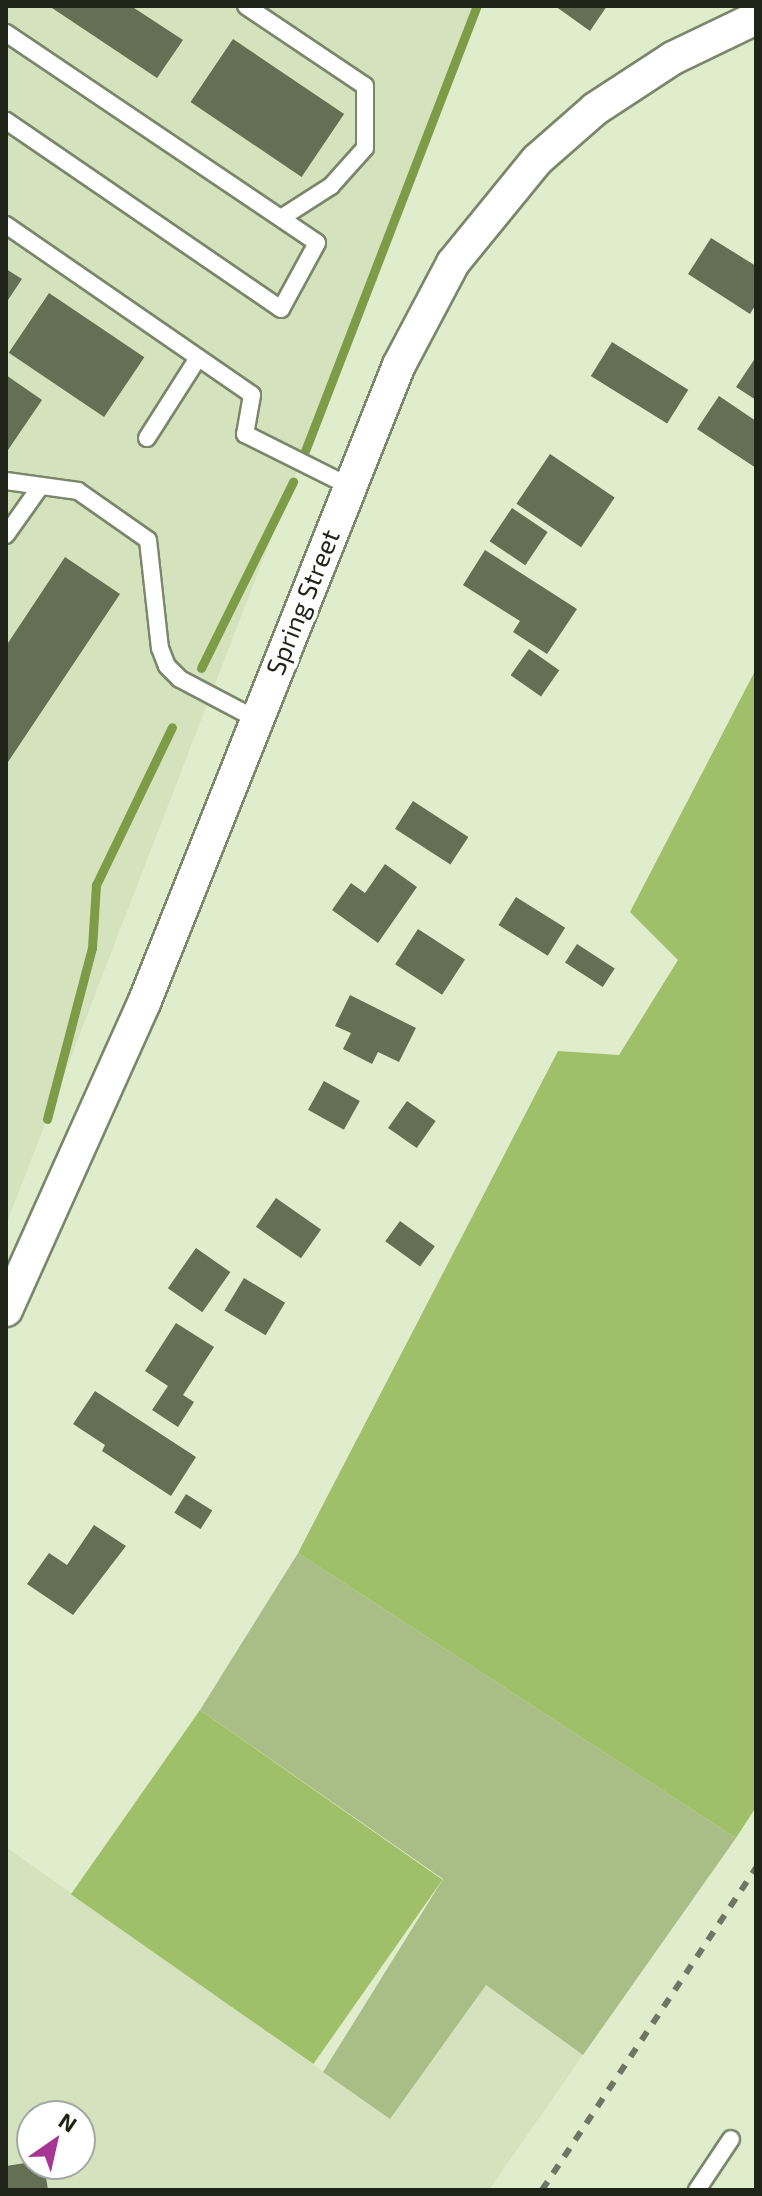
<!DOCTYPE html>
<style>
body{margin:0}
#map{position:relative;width:762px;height:2196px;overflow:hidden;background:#e0edcd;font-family:"Exo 2",sans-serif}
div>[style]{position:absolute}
.built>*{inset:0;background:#d4e3bd}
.green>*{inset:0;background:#a8be86}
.forest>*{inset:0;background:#a0bf69;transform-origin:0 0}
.stream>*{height:9px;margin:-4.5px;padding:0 4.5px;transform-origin:4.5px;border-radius:4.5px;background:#7e9c47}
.building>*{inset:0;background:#646f53;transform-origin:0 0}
.roads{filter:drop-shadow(2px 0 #7b866a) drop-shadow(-2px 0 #7b866a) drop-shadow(0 2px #7b866a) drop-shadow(0 -2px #7b866a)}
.lane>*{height:16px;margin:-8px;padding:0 8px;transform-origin:8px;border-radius:8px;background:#fff}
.street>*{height:32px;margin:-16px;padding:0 16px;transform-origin:16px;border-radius:16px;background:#fff}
.rail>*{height:6px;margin-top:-3px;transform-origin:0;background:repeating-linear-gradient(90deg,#6e7663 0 10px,transparent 0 20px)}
span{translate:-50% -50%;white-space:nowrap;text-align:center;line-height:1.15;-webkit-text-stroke:8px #fff;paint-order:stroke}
.street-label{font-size:26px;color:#1f2318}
.frame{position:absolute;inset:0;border:8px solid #1f2318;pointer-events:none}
.north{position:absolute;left:16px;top:2100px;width:80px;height:80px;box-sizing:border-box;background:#fff;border:2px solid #a5a7a3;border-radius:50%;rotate:34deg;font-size:22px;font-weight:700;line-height:32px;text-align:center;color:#1f2318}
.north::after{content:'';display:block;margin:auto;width:28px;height:36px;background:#a63693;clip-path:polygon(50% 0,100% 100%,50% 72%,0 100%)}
</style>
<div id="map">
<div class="built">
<i style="clip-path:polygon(6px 6px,477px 6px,6px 1225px)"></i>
<i style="clip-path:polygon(evenodd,6px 1847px,390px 2119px,486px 1985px,583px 2055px,489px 2190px,6px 2190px,6px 1847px,32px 2116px,80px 2116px,80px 2164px,32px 2164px,32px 2116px)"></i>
</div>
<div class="green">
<i style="clip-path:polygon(298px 1553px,736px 1838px,583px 2055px,486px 1985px,390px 2119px,323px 2072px,443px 1879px,200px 1710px)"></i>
</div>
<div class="forest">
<i style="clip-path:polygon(756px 669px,756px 1807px,736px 1838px,298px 1553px,558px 1051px,619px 1055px,678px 960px,630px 912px)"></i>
<i style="left:200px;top:1710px;width:296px;height:225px;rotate:35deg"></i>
</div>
<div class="stream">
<i style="left:305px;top:451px;width:477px;rotate:-68.9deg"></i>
<i style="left:201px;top:668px;width:208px;rotate:-63.7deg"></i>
<i style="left:47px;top:1119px;width:177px;rotate:-75.3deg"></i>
<i style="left:92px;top:948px;width:63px;rotate:-86.4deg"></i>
<i style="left:96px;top:885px;width:175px;rotate:-64.3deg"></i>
</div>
<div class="building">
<i style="clip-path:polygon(49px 6px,131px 6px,183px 40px,157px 78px)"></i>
<i style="clip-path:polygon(555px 6px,607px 6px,590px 31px)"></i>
<i style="left:233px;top:39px;width:134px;height:76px;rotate:34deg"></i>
<i style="clip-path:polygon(711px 238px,756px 266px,756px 304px,750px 314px,688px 274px)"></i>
<i style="clip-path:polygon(6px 269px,22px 279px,6px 303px)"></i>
<i style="left:49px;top:293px;width:115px;height:72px;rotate:34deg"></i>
<i style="left:612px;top:342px;width:90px;height:40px;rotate:32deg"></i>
<i style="clip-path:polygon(756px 357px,756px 400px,736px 387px)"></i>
<i style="clip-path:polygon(6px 375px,42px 400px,8px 450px,6px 449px)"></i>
<i style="clip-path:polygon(719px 396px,756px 421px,756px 468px,697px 429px)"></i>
<i style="left:550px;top:454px;width:78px;height:60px;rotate:34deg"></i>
<i style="left:512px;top:508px;width:43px;height:40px;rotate:34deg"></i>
<i style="clip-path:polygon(485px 550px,577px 609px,547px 654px,513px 632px,520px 621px,463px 585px)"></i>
<i style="clip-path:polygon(65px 557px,120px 594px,6px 765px,6px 646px)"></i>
<i style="left:529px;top:649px;width:37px;height:32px;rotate:35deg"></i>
<i style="left:413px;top:801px;width:66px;height:33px;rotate:33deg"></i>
<i style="clip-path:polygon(385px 864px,417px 887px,378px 943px,332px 910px,351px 883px,365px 893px)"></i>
<i style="left:516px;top:897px;width:58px;height:33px;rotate:32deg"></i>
<i style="left:418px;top:929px;width:56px;height:42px;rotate:33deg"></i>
<i style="left:577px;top:944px;width:45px;height:22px;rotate:33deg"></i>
<i style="clip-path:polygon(350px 995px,416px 1028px,399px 1062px,378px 1052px,372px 1064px,343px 1049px,351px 1033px,335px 1026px)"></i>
<i style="left:324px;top:1081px;width:41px;height:33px;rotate:29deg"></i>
<i style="left:407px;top:1101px;width:35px;height:33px;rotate:35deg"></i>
<i style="left:276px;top:1198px;width:55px;height:35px;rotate:35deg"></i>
<i style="left:400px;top:1221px;width:43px;height:25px;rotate:36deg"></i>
<i style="left:196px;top:1248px;width:42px;height:49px;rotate:35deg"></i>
<i style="left:244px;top:1278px;width:48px;height:38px;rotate:31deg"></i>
<i style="clip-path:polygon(176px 1323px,214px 1347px,183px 1395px,194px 1402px,178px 1427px,152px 1410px,168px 1386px,145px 1371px)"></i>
<i style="clip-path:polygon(95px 1391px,196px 1457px,171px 1496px,102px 1451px,105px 1445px,73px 1424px)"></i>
<i style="left:186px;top:1494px;width:31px;height:22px;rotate:32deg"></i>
<i style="clip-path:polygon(94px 1525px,126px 1546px,73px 1615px,27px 1584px,49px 1553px,67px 1565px)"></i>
<i style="clip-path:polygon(32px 2162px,44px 2164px,48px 2190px,6px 2190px,6px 2166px)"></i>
</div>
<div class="roads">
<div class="lane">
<i style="left:246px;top:6px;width:143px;rotate:33.9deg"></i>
<i style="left:365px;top:86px;width:62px;rotate:90deg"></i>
<i style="left:365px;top:148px;width:51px;rotate:131.8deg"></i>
<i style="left:331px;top:186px;width:56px;rotate:147.4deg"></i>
<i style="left:6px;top:33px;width:375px;rotate:34deg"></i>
<i style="left:317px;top:243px;width:75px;rotate:118.6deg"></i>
<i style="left:281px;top:309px;width:333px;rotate:-145.6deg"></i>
<i style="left:6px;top:225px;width:299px;rotate:34.6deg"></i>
<i style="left:252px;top:395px;width:40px;rotate:100deg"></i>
<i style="left:245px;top:434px;width:116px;rotate:26.6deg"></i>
<i style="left:147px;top:438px;width:95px;rotate:-57.5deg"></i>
<i style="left:6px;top:481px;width:73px;rotate:7.9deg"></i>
<i style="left:78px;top:491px;width:85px;rotate:35deg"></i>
<i style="left:148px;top:540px;width:109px;rotate:83.7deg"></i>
<i style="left:160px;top:648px;width:19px;rotate:69deg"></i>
<i style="left:167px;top:666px;width:18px;rotate:45deg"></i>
<i style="left:180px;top:679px;width:84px;rotate:27.8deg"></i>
<i style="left:6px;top:535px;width:59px;rotate:-54.7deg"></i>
<i style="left:697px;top:2190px;width:61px;rotate:-56.3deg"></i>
</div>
<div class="street">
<i style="left:6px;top:1310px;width:337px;rotate:-65.8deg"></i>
<i style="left:144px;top:1003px;width:687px;rotate:-68.21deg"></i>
<i style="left:399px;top:365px;width:115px;rotate:-62.1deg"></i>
<i style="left:453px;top:263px;width:133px;rotate:-50.8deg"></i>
<i style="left:537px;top:160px;width:77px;rotate:-41.3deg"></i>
<i style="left:595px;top:109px;width:93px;rotate:-33.2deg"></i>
<i style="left:673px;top:58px;width:92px;rotate:-25.7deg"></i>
</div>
</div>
<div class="rail">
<i style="left:542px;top:2190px;width:387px;rotate:-56.4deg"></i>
</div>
<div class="street-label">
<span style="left:302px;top:602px;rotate:-68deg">Spring Street</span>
</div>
<div class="frame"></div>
<div class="north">N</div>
</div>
